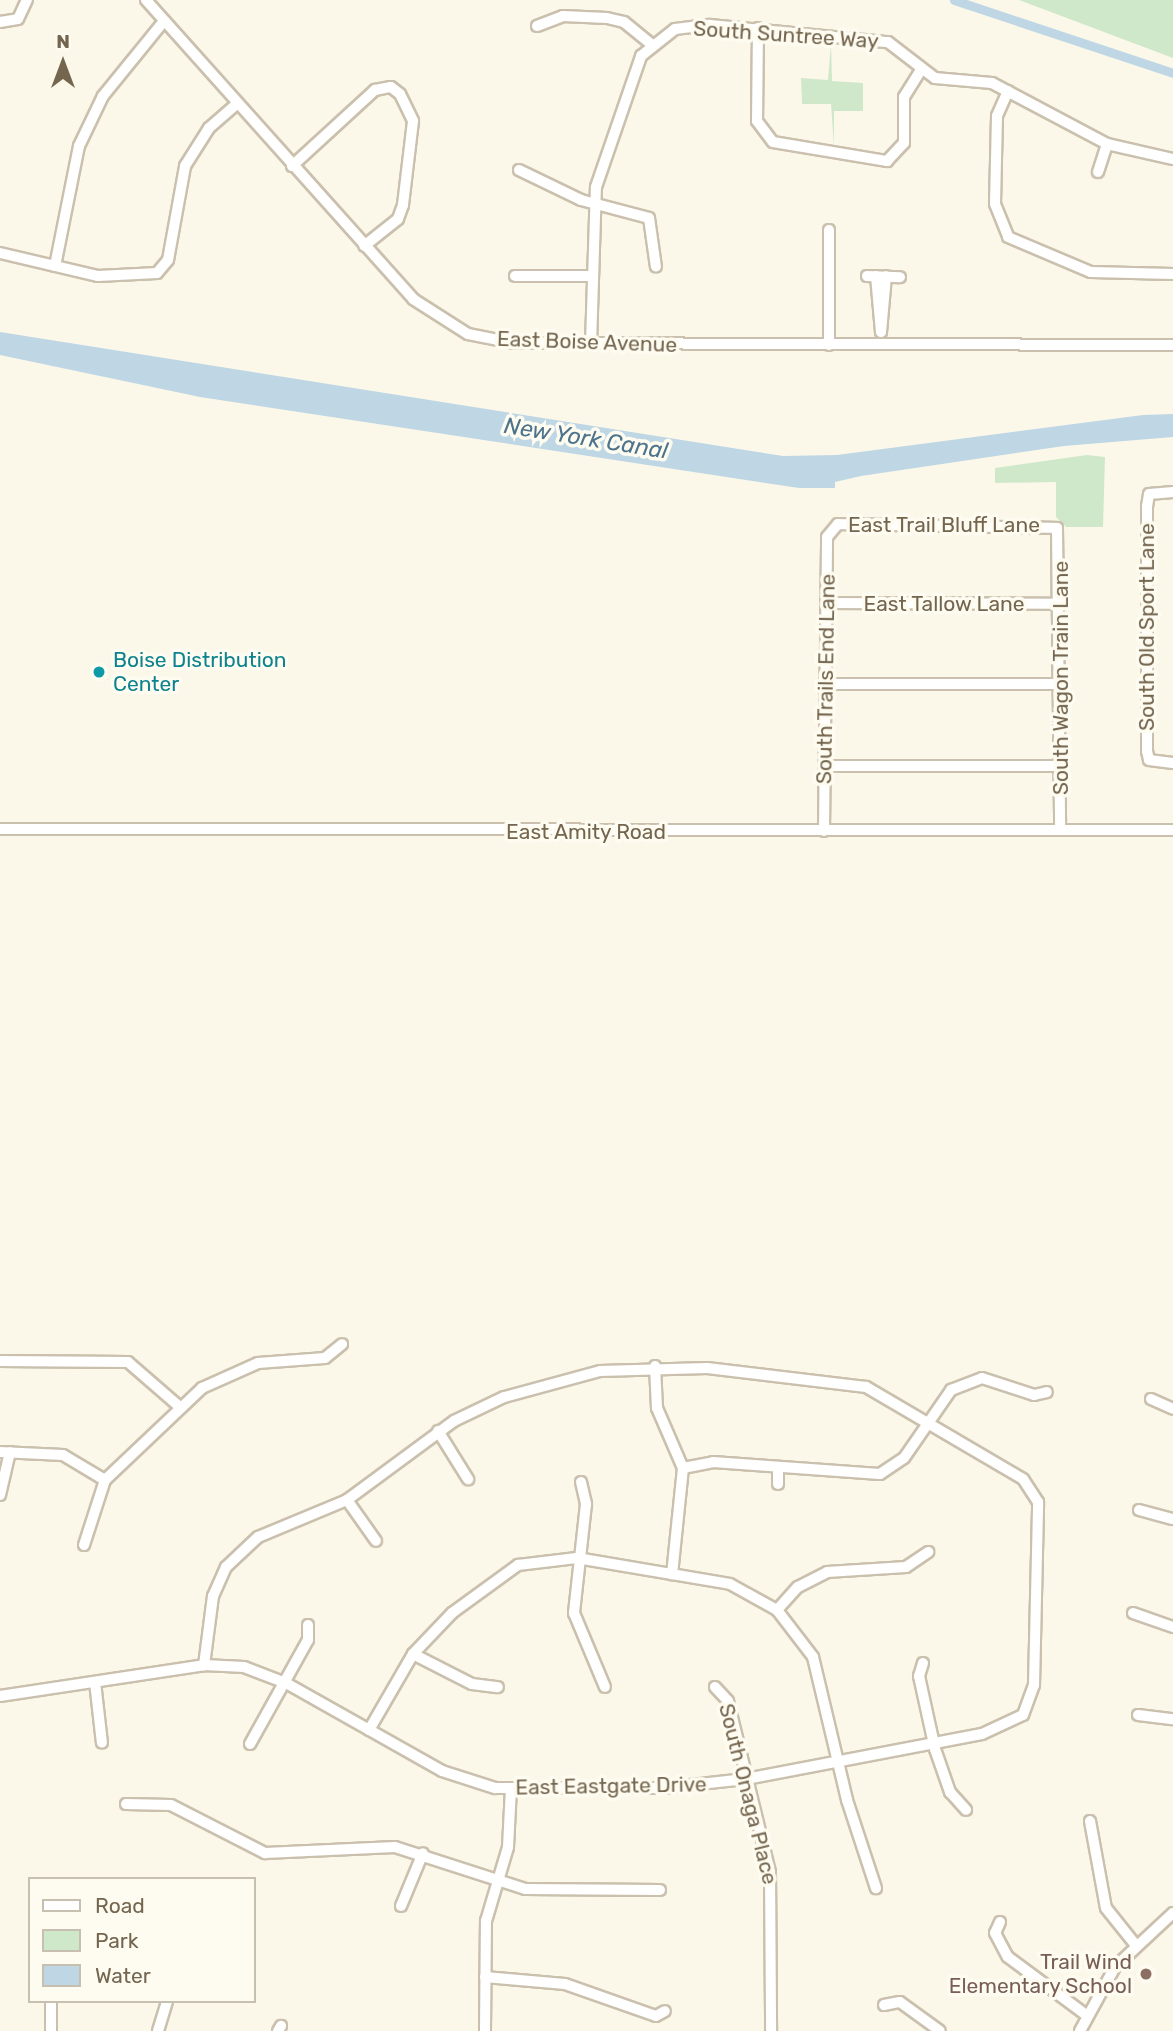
<!DOCTYPE html>
<style>
body{margin:0}
#map{position:relative;width:1173px;height:2031px;overflow:hidden;background:#fbf8ea;font-family:Rubik,sans-serif}
div>[style]{position:absolute}
.green>*{inset:0;background:#cfe8c9}
.water>*{inset:0;background:#bfd7e4}
.canal>*{height:9px;margin:-4.5px;padding:0 4.5px;transform-origin:4.5px;border-radius:4.5px;background:#bfd7e4}
.roads{filter:drop-shadow(2px 0 #cac0ad) drop-shadow(-2px 0 #cac0ad) drop-shadow(0 2px #cac0ad) drop-shadow(0 -2px #cac0ad)}
.minor>*{height:10px;margin:-5px;padding:0 5px;transform-origin:5px;border-radius:5px;background:#fff}
.dots>*{width:19px;height:19px;translate:-50% -50%;box-sizing:border-box;border:4px solid #fefcf0;border-radius:50%}
span{translate:-50% -50%;white-space:nowrap;text-align:center;line-height:1.15;-webkit-text-stroke:7px #fefcf0;paint-order:stroke}
.street-label{font-size:21px;color:#74654f}
.culture-label{font-size:21px;color:#0d838f}
.left{translate:0 -50%;text-align:left}
.education-label{font-size:21px;color:#785e54}
.right{translate:-100% -50%;text-align:right}
.water-label{font-size:23px;color:#4d748c;font-style:italic}
.legend{position:absolute;left:28px;top:1877px;width:228px;height:126px;box-sizing:border-box;background:#fefcf0;border:2px solid #c7c0b0;margin:0;padding:9px 12px;list-style:none;font-size:21px;color:#74654f}
.legend li{display:flex;align-items:center;gap:14px;height:35px}
.legend b{width:35px;border:2px solid #c7c0b0}
.north{position:absolute;left:28px;top:28px;width:70px;height:70px;-webkit-text-stroke:5px #fefcf0;paint-order:stroke;rotate:0deg;font-size:19px;font-weight:700;line-height:28px;text-align:center;color:#74654f}
.north::after{content:'';display:block;margin:auto;width:24px;height:32px;background:#74654f;clip-path:polygon(50% 0,100% 100%,50% 72%,0 100%)}
</style>
<div id="map">
<div class="green">
<i style="clip-path:polygon(1019px 0,1173px 0,1173px 58px)"></i>
<i style="clip-path:polygon(831px 43px,832px 81px,863px 83px,863px 111px,834px 111px,834px 146px,831px 104px,802px 104px,801px 78px,828px 80px)"></i>
<i style="clip-path:polygon(1087px 455px,1105px 457px,1103px 527px,1066px 527px,1056px 517px,1056px 482px,995px 483px,995px 468px)"></i>
</div>
<div class="water">
<i style="clip-path:polygon(0 332px,783px 456px,837px 455px,1143px 415px,1173px 414px,1173px 437px,1064px 446px,861px 476px,835px 482px,835px 488px,799px 488px,200px 397px,0 355px)"></i>
</div>
<div class="canal">
<i style="left:954px;top:0;width:231px;rotate:18.4deg"></i>
</div>
<div class="roads">
<div class="minor">
<i style="left:146px;top:0;width:401px;rotate:48.2deg"></i>
<i style="left:413px;top:299px;width:65px;rotate:32.5deg"></i>
<i style="left:468px;top:334px;width:47px;rotate:11.1deg"></i>
<i style="left:514px;top:343px;width:659px;rotate:0.17deg"></i>
<i style="left:0;top:22px;width:18px;rotate:-9deg"></i>
<i style="left:18px;top:19px;width:21px;rotate:-65deg"></i>
<i style="left:537px;top:26px;width:28px;rotate:-21deg"></i>
<i style="left:563px;top:16px;width:44px;rotate:2.6deg"></i>
<i style="left:607px;top:18px;width:17px;rotate:13deg"></i>
<i style="left:624px;top:22px;width:35px;rotate:39deg"></i>
<i style="left:758px;top:28px;width:93px;rotate:90.6deg"></i>
<i style="left:757px;top:121px;width:26px;rotate:53deg"></i>
<i style="left:773px;top:142px;width:116px;rotate:9.5deg"></i>
<i style="left:887px;top:161px;width:25px;rotate:-47deg"></i>
<i style="left:904px;top:143px;width:46px;rotate:-90deg"></i>
<i style="left:904px;top:97px;width:32px;rotate:-58deg"></i>
<i style="left:1008px;top:91px;width:27px;rotate:114deg"></i>
<i style="left:997px;top:116px;width:88px;rotate:91.3deg"></i>
<i style="left:995px;top:204px;width:35px;rotate:68deg"></i>
<i style="left:1008px;top:237px;width:90px;rotate:22.9deg"></i>
<i style="left:1091px;top:272px;width:82px;rotate:1.4deg"></i>
<i style="left:292px;top:166px;width:113px;rotate:-42.5deg"></i>
<i style="left:375px;top:90px;width:16px;rotate:-11deg"></i>
<i style="left:391px;top:87px;width:11px;rotate:38deg"></i>
<i style="left:400px;top:94px;width:30px;rotate:64deg"></i>
<i style="left:413px;top:121px;width:85px;rotate:96.8deg"></i>
<i style="left:403px;top:205px;width:15px;rotate:110deg"></i>
<i style="left:398px;top:219px;width:43px;rotate:141.5deg"></i>
<i style="left:519px;top:170px;width:69px;rotate:25.8deg"></i>
<i style="left:581px;top:200px;width:70px;rotate:14.8deg"></i>
<i style="left:649px;top:218px;width:49px;rotate:81.9deg"></i>
<i style="left:1098px;top:172px;width:29px;rotate:-72deg"></i>
<i style="left:0;top:253px;width:101px;rotate:13.2deg"></i>
<i style="left:98px;top:276px;width:59px;rotate:-2.9deg"></i>
<i style="left:157px;top:273px;width:17px;rotate:-50deg"></i>
<i style="left:168px;top:260px;width:96px;rotate:-79.7deg"></i>
<i style="left:185px;top:166px;width:45px;rotate:-57.7deg"></i>
<i style="left:209px;top:128px;width:37px;rotate:-41deg"></i>
<i style="left:55px;top:266px;width:122px;rotate:-78.7deg"></i>
<i style="left:79px;top:146px;width:55px;rotate:-64.4deg"></i>
<i style="left:103px;top:96px;width:97px;rotate:-50.9deg"></i>
<i style="left:515px;top:276px;width:77px"></i>
<i style="left:867px;top:276px;width:33px;rotate:2deg"></i>
<i style="left:876px;top:276px;width:56px;rotate:84.9deg"></i>
<i style="left:881px;top:332px;width:56px;rotate:-84.9deg"></i>
<i style="left:591px;top:344px;width:157px;rotate:-88.2deg"></i>
<i style="left:596px;top:187px;width:139px;rotate:-71deg"></i>
<i style="left:641px;top:56px;width:43px;rotate:-38.5deg"></i>
<i style="left:675px;top:29px;width:35px;rotate:-7deg"></i>
<i style="left:710px;top:25px;width:179px;rotate:5.5deg"></i>
<i style="left:888px;top:42px;width:59px;rotate:37.5deg"></i>
<i style="left:935px;top:78px;width:57px;rotate:5deg"></i>
<i style="left:992px;top:83px;width:130px;rotate:27.9deg"></i>
<i style="left:1107px;top:144px;width:68px;rotate:12.8deg"></i>
<i style="left:829px;top:345px;width:115px;rotate:-90deg"></i>
<i style="left:1173px;top:492px;width:24px;rotate:175deg"></i>
<i style="left:1149px;top:494px;width:12px;rotate:99deg"></i>
<i style="left:1147px;top:506px;width:245px;rotate:90deg"></i>
<i style="left:1147px;top:751px;width:9px;rotate:77deg"></i>
<i style="left:1149px;top:760px;width:24px;rotate:7deg"></i>
<i style="left:827px;top:603px;width:235px;rotate:0.2deg"></i>
<i style="left:826px;top:684px;width:235px"></i>
<i style="left:825px;top:766px;width:235px"></i>
<i style="left:0;top:829px;width:1173px;rotate:0.05deg"></i>
<i style="left:824px;top:831px;width:294px;rotate:-89.4deg"></i>
<i style="left:827px;top:537px;width:17px;rotate:-50deg"></i>
<i style="left:838px;top:524px;width:219px;rotate:1deg"></i>
<i style="left:1057px;top:528px;width:301px;rotate:89.4deg"></i>
<i style="left:0;top:1361px;width:128px;rotate:0.4deg"></i>
<i style="left:128px;top:1362px;width:69px;rotate:40.9deg"></i>
<i style="left:655px;top:1366px;width:42px;rotate:87.3deg"></i>
<i style="left:657px;top:1408px;width:65px;rotate:66.6deg"></i>
<i style="left:683px;top:1468px;width:107px;rotate:95.9deg"></i>
<i style="left:1151px;top:1399px;width:24px;rotate:24deg"></i>
<i style="left:438px;top:1431px;width:57px;rotate:58deg"></i>
<i style="left:0;top:1452px;width:63px;rotate:2.7deg"></i>
<i style="left:63px;top:1455px;width:49px;rotate:30.8deg"></i>
<i style="left:683px;top:1468px;width:31px;rotate:-11deg"></i>
<i style="left:713px;top:1462px;width:167px;rotate:4.1deg"></i>
<i style="left:880px;top:1474px;width:29px;rotate:-34deg"></i>
<i style="left:904px;top:1458px;width:83px;rotate:-55.3deg"></i>
<i style="left:951px;top:1390px;width:33px;rotate:-21deg"></i>
<i style="left:982px;top:1378px;width:55px;rotate:18.1deg"></i>
<i style="left:1034px;top:1395px;width:13px;rotate:-13deg"></i>
<i style="left:581px;top:1482px;width:23px;rotate:77deg"></i>
<i style="left:586px;top:1504px;width:110px;rotate:96.3deg"></i>
<i style="left:574px;top:1613px;width:80px;rotate:67.3deg"></i>
<i style="left:778px;top:1484px;width:17px;rotate:-90deg"></i>
<i style="left:0;top:1495px;width:44px;rotate:-76.9deg"></i>
<i style="left:347px;top:1500px;width:50px;rotate:54.7deg"></i>
<i style="left:1139px;top:1510px;width:35px;rotate:15deg"></i>
<i style="left:84px;top:1545px;width:68px;rotate:-72.1deg"></i>
<i style="left:105px;top:1480px;width:134px;rotate:-43.5deg"></i>
<i style="left:202px;top:1388px;width:61px;rotate:-24.1deg"></i>
<i style="left:258px;top:1363px;width:67px;rotate:-4.3deg"></i>
<i style="left:325px;top:1358px;width:22px;rotate:-39deg"></i>
<i style="left:777px;top:1610px;width:31px;rotate:-48deg"></i>
<i style="left:798px;top:1587px;width:33px;rotate:-27deg"></i>
<i style="left:827px;top:1572px;width:79px;rotate:-3.6deg"></i>
<i style="left:906px;top:1567px;width:27px;rotate:-34deg"></i>
<i style="left:1133px;top:1613px;width:42px;rotate:19.3deg"></i>
<i style="left:413px;top:1654px;width:66px;rotate:27deg"></i>
<i style="left:472px;top:1684px;width:26px;rotate:7deg"></i>
<i style="left:923px;top:1663px;width:14px;rotate:107deg"></i>
<i style="left:919px;top:1676px;width:75px;rotate:77.6deg"></i>
<i style="left:935px;top:1749px;width:46px;rotate:70.8deg"></i>
<i style="left:950px;top:1792px;width:24px;rotate:48deg"></i>
<i style="left:95px;top:1682px;width:61px;rotate:83.5deg"></i>
<i style="left:715px;top:1687px;width:19px;rotate:47deg"></i>
<i style="left:728px;top:1701px;width:176px;rotate:76.2deg"></i>
<i style="left:770px;top:1872px;width:159px;rotate:89.6deg"></i>
<i style="left:0;top:1696px;width:206px;rotate:-8.6deg"></i>
<i style="left:204px;top:1665px;width:40px;rotate:2.9deg"></i>
<i style="left:244px;top:1667px;width:45px;rotate:20.9deg"></i>
<i style="left:286px;top:1683px;width:179px;rotate:29.4deg"></i>
<i style="left:442px;top:1771px;width:56px;rotate:17.8deg"></i>
<i style="left:495px;top:1788px;width:168px"></i>
<i style="left:663px;top:1788px;width:83px;rotate:-6.2deg"></i>
<i style="left:746px;top:1779px;width:240px;rotate:-10.8deg"></i>
<i style="left:982px;top:1734px;width:45px;rotate:-24.9deg"></i>
<i style="left:1023px;top:1715px;width:32px;rotate:-70deg"></i>
<i style="left:1034px;top:1685px;width:183px;rotate:-88.7deg"></i>
<i style="left:1038px;top:1502px;width:27px;rotate:-123deg"></i>
<i style="left:1023px;top:1479px;width:182px;rotate:-149.6deg"></i>
<i style="left:866px;top:1387px;width:160px;rotate:-173.2deg"></i>
<i style="left:707px;top:1368px;width:107px;rotate:178.4deg"></i>
<i style="left:600px;top:1371px;width:99px;rotate:164.8deg"></i>
<i style="left:504px;top:1397px;width:55px;rotate:154.4deg"></i>
<i style="left:454px;top:1421px;width:133px;rotate:143.6deg"></i>
<i style="left:347px;top:1500px;width:96px;rotate:157.4deg"></i>
<i style="left:258px;top:1537px;width:44px;rotate:136.8deg"></i>
<i style="left:226px;top:1567px;width:32px;rotate:114deg"></i>
<i style="left:213px;top:1596px;width:70px;rotate:97.4deg"></i>
<i style="left:1138px;top:1715px;width:35px;rotate:7deg"></i>
<i style="left:369px;top:1730px;width:88px;rotate:-59.9deg"></i>
<i style="left:413px;top:1654px;width:57px;rotate:-46.4deg"></i>
<i style="left:452px;top:1613px;width:82px;rotate:-36deg"></i>
<i style="left:518px;top:1565px;width:59px;rotate:-6.8deg"></i>
<i style="left:577px;top:1558px;width:155px;rotate:9.6deg"></i>
<i style="left:730px;top:1584px;width:54px;rotate:29deg"></i>
<i style="left:777px;top:1610px;width:59px;rotate:52.5deg"></i>
<i style="left:813px;top:1657px;width:147px;rotate:76.6deg"></i>
<i style="left:847px;top:1800px;width:93px;rotate:71.8deg"></i>
<i style="left:250px;top:1744px;width:119px;rotate:-60.9deg"></i>
<i style="left:308px;top:1640px;width:15px;rotate:-90deg"></i>
<i style="left:126px;top:1804px;width:45px;rotate:1.3deg"></i>
<i style="left:171px;top:1805px;width:106px;rotate:27.1deg"></i>
<i style="left:265px;top:1853px;width:130px;rotate:-2.6deg"></i>
<i style="left:395px;top:1847px;width:137px;rotate:17.9deg"></i>
<i style="left:525px;top:1889px;width:135px;rotate:0.4deg"></i>
<i style="left:1090px;top:1821px;width:88px;rotate:79.6deg"></i>
<i style="left:1106px;top:1908px;width:45px;rotate:51.3deg"></i>
<i style="left:401px;top:1906px;width:57px;rotate:-67.5deg"></i>
<i style="left:1000px;top:1922px;width:12px;rotate:114deg"></i>
<i style="left:995px;top:1933px;width:27px;rotate:62deg"></i>
<i style="left:1008px;top:1957px;width:97px;rotate:36.6deg"></i>
<i style="left:485px;top:1977px;width:80px;rotate:5deg"></i>
<i style="left:565px;top:1984px;width:96px;rotate:19.4deg"></i>
<i style="left:656px;top:2016px;width:10px;rotate:-29deg"></i>
<i style="left:884px;top:2005px;width:16px;rotate:-11deg"></i>
<i style="left:900px;top:2002px;width:49px;rotate:35.9deg"></i>
<i style="left:51px;top:2031px;width:30px;rotate:-90deg"></i>
<i style="left:158px;top:2031px;width:31px;rotate:-73deg"></i>
<i style="left:278px;top:2031px;width:6px;rotate:-59deg"></i>
<i style="left:485px;top:2031px;width:110px;rotate:-89.5deg"></i>
<i style="left:486px;top:1921px;width:77px;rotate:-73.4deg"></i>
<i style="left:508px;top:1847px;width:59px;rotate:-87.1deg"></i>
<i style="left:1080px;top:2031px;width:73px;rotate:-61.3deg"></i>
<i style="left:1115px;top:1967px;width:79px;rotate:-43deg"></i>
</div>
</div>
<div class="dots">
<i style="left:99px;top:672px;background:#0f9aa8"></i>
<i style="left:1146px;top:1974px;background:#8d6e63"></i>
</div>
<div class="street-label">
<span style="left:786px;top:35px;rotate:4deg">South Suntree Way</span>
<span style="left:587px;top:342px;rotate:2deg">East Boise Avenue</span>
<span style="left:944px;top:525px">East Trail Bluff Lane</span>
<span style="left:944px;top:604px">East Tallow Lane</span>
<span style="left:1147px;top:627px;rotate:-90deg">South Old Sport Lane</span>
<span style="left:1061px;top:678px;rotate:-90deg">South Wagon Train Lane</span>
<span style="left:826px;top:679px;rotate:-89deg">South Trails End Lane</span>
<span style="left:586px;top:832px">East Amity Road</span>
<span style="left:611px;top:1786px;rotate:-1deg">East Eastgate Drive</span>
<span style="left:748px;top:1794px;rotate:76deg">South Onaga Place</span>
</div>
<div class="culture-label">
<span class="left" style="left:113px;top:672px">Boise Distribution<br>Center</span>
</div>
<div class="education-label">
<span class="right" style="left:1132px;top:1974px">Trail Wind<br>Elementary School</span>
</div>
<div class="water-label">
<span style="left:586px;top:438px;rotate:9deg">New York Canal</span>
</div>
<ul class="legend">
<li><b style="height:9px;background:#fff"></b>Road</li>
<li><b style="height:19px;background:#cfe8c9"></b>Park</li>
<li><b style="height:19px;background:#bfd7e4"></b>Water</li>
</ul>
<div class="north">N</div>
</div>
